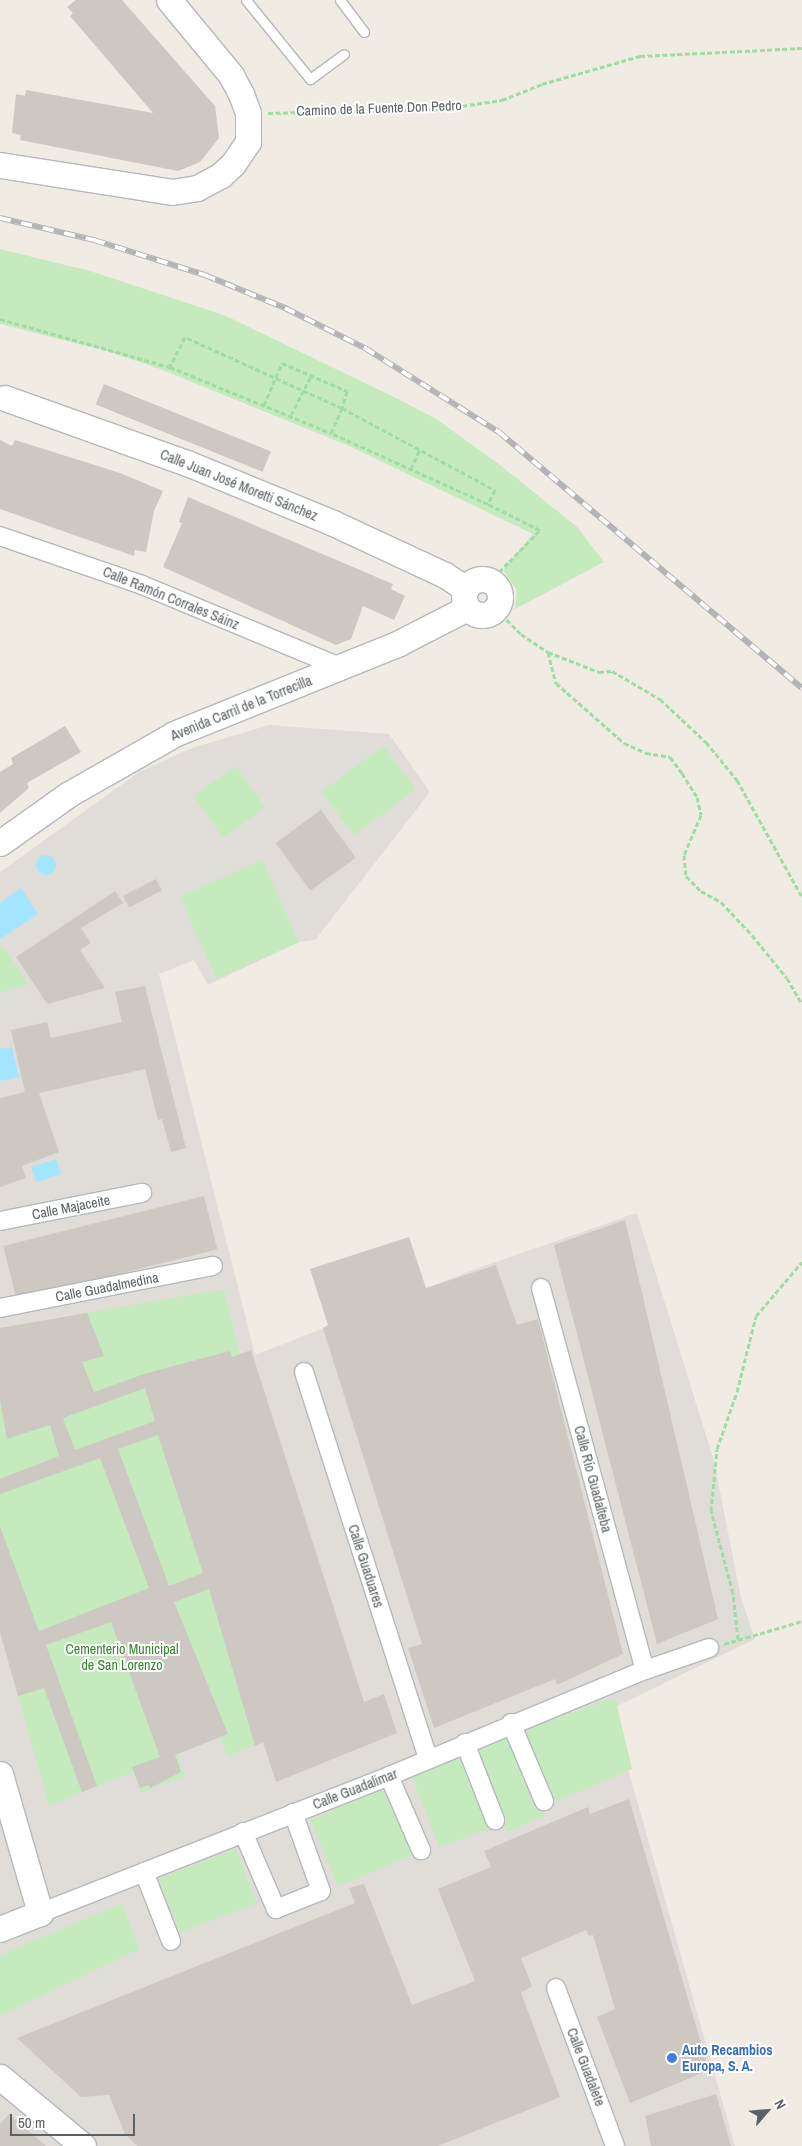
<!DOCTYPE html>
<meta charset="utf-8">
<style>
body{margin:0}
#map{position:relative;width:802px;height:2146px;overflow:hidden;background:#f0ebe3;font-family:"Archivo Narrow",sans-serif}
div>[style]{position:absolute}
.industrial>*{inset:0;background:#e0ddd8}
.green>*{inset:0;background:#c4eabd;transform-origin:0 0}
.water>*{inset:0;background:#a4e6ff;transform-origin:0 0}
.round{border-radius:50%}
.building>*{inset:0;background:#cdc8c2;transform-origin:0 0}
.path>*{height:3px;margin-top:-1.5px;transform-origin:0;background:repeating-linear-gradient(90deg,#9fdda5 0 5px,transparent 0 7.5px)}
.roads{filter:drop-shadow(1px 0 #b4b8bc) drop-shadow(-1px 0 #b4b8bc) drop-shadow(0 1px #b4b8bc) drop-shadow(0 -1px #b4b8bc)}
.lane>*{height:9px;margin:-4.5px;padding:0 4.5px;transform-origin:4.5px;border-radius:4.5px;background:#fff}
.street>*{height:18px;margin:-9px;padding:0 9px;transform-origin:9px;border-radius:9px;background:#fff}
.secondary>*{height:25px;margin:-12.5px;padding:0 12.5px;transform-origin:12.5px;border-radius:12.5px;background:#fff}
.secondary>.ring{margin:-12.5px;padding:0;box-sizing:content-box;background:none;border:25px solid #fff;border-radius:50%}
.rail>*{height:5.5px;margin-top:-2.75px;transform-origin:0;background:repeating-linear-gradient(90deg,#fff 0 11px,#b3b4b5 0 22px);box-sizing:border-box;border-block:1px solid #b3b4b5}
.dots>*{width:14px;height:14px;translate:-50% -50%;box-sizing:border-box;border:2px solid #fff;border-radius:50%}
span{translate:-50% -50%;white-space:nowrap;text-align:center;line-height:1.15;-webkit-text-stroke:4px #fff;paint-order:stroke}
.street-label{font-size:14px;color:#5b6266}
.park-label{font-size:14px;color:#36842c}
.shop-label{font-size:14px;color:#366cbe;font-weight:700}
.left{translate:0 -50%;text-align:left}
.north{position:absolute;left:742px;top:2086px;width:50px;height:50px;-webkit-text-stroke:4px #fff;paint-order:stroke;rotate:63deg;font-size:14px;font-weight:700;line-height:20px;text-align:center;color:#5b6266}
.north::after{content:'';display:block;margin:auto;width:18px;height:22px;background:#5b6266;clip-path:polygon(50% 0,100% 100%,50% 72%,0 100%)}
.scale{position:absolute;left:10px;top:2114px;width:125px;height:22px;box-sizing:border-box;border:2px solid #5b6266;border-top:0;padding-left:6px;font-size:15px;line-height:18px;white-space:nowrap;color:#5b6266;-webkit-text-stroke:4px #fff;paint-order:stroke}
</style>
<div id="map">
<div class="industrial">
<i style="clip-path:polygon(269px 725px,389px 734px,430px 792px,315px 940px,299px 942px,208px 985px,194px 960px,159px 974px,255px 1355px,481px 1267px,637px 1213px,714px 1461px,741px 1598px,755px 1639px,611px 1709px,735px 2146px,0 2146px,0 872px,139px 772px,192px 748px)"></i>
</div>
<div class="green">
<i style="clip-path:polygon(0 249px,90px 271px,224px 315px,398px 399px,436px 419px,500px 465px,577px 527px,604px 562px,515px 609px,517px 590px,503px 570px,533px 534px,347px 445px,160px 369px,107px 351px,0 324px)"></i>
<i style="left:384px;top:746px;width:54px;height:77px;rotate:54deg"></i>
<i style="left:236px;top:766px;width:51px;height:52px;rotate:55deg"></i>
<i style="left:262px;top:860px;width:90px;height:90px;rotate:66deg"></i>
<i style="clip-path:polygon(3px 946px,28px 985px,0 992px,0 947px)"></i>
<i style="clip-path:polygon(224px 1289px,240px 1354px,232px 1357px,263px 1742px,228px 1756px,220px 1737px,177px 1754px,185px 1776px,141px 1792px,133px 1772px,49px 1806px,0 1632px,0 1328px)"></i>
<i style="clip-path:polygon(615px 1697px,632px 1769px,551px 1804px,520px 1732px)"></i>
<i style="left:510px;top:1734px;width:89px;height:41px;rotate:67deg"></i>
<i style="left:464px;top:1753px;width:79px;height:57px;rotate:69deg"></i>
<i style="left:384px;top:1789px;width:72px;height:80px;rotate:67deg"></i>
<i style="left:236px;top:1849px;width:58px;height:83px;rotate:69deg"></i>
<i style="clip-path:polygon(122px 1903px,139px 1949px,0 2016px,0 1955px)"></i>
</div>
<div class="water">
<i class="round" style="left:36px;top:855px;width:20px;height:20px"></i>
<i style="clip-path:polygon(21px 888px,38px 914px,0 939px,0 903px)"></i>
<i style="clip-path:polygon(12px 1047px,19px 1077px,0 1081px,0 1049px)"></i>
<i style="left:56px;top:1159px;width:16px;height:26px;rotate:72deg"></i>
</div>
<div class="building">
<i style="clip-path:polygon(76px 0,122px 0,215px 106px,219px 138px,200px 162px,178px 171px,20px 140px,21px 135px,12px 133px,16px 94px,25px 96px,26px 90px,153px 113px,70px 16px,73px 13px,67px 7px)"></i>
<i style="left:104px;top:384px;width:180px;height:22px;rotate:22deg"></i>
<i style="clip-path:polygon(0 440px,12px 446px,15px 440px,120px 473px,163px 491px,154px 511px,146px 552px,135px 550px,134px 556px,0 509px)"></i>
<i style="clip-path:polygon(188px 497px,393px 584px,391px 589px,405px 596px,394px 620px,363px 606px,351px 639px,336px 645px,163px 567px,182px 523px,179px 522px)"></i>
<i style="clip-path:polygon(65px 726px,81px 752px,27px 783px,29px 788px,0 813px,0 772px,13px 764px,11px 758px)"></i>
<i style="left:321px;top:810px;width:59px;height:56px;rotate:54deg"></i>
<i style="left:156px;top:879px;width:13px;height:37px;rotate:63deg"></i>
<i style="clip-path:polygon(115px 891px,123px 903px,81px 928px,91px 943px,80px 950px,105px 988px,47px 1004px,16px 957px)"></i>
<i style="clip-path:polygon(145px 986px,186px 1148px,171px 1152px,162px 1119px,158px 1120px,145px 1069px,39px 1093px,59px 1152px,22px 1166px,26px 1178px,0 1187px,0 1098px,25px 1092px,11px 1030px,47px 1022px,51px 1038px,122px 1022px,115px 992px)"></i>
<i style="left:204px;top:1196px;width:55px;height:207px;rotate:76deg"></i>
<i style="clip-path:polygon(625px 1220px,718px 1619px,657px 1644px,554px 1245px)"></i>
<i style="clip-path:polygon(409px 1237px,426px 1288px,496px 1265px,517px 1325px,538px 1319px,623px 1654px,557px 1685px,555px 1679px,434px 1728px,408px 1648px,422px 1644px,323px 1328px,328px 1325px,310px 1269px)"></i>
<i style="clip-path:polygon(evenodd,87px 1313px,104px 1356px,82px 1362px,94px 1392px,147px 1373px,230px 1351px,232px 1357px,251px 1350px,364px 1702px,384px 1694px,397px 1733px,276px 1782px,263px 1742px,255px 1746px,209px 1589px,174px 1602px,228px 1734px,175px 1755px,181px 1772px,150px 1788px,149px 1785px,140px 1788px,132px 1767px,160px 1757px,111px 1622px,46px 1645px,97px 1786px,82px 1792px,44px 1688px,18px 1696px,0 1632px,0 1527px,39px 1631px,149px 1588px,100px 1458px,0 1494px,0 1479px,59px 1456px,50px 1425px,7px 1439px,0 1400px,0 1328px,87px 1313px,145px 1388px,155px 1421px,75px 1450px,63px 1418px,145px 1388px,87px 1313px,158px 1435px,203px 1573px,169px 1586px,118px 1449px,158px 1435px)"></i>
<i style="clip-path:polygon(629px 1799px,709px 2070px,630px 2103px,597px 2017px,615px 2009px,593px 1935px,589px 1936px,586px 1930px,521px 1958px,532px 1986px,521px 1993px,560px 2097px,438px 2146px,137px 2146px,125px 2134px,109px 2095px,81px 2097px,17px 2038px,355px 1903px,349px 1888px,364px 1884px,412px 2005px,475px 1981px,438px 1889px,491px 1867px,484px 1851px,588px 1807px,590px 1814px)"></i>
<i style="clip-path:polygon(716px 2094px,731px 2146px,651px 2146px,645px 2116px)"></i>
<i style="clip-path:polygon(9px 2114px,46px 2146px,0 2146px,0 2124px)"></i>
</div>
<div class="path">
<i style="left:268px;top:113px;width:172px;rotate:-1.3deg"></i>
<i style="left:440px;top:109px;width:63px;rotate:-8.3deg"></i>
<i style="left:502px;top:100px;width:43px;rotate:-21.8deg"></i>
<i style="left:542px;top:84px;width:102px;rotate:-15.9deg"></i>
<i style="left:640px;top:56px;width:162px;rotate:-2.8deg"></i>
<i style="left:0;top:319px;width:177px;rotate:15.8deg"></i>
<i style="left:170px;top:367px;width:174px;rotate:22.3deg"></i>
<i style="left:331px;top:433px;width:27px;rotate:-66deg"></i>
<i style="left:342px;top:408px;width:172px;rotate:-155.7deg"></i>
<i style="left:185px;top:337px;width:34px;rotate:117deg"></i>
<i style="left:264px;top:405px;width:46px;rotate:-66.8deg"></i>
<i style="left:282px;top:363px;width:71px;rotate:23.3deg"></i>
<i style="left:347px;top:391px;width:18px;rotate:106deg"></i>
<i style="left:342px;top:408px;width:174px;rotate:28.2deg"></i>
<i style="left:495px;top:490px;width:16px;rotate:117deg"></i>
<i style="left:488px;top:504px;width:172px;rotate:-155.7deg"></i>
<i style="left:291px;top:415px;width:46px;rotate:-62.9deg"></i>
<i style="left:411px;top:469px;width:22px;rotate:-66deg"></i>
<i style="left:476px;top:571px;width:23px;rotate:2deg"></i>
<i style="left:499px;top:572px;width:59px;rotate:-45.7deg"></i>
<i style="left:540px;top:530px;width:58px;rotate:-153.4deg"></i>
<i style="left:496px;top:609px;width:35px;rotate:45deg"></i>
<i style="left:521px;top:634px;width:32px;rotate:34deg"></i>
<i style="left:548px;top:652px;width:55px;rotate:21.4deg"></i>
<i style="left:599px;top:672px;width:13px;rotate:-4deg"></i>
<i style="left:612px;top:671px;width:56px;rotate:30.3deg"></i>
<i style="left:660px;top:699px;width:63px;rotate:43.1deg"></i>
<i style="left:706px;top:742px;width:49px;rotate:50.8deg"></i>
<i style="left:737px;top:780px;width:134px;rotate:60.9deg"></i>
<i style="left:548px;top:652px;width:32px;rotate:76deg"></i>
<i style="left:556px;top:683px;width:91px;rotate:41.4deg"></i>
<i style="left:624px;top:743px;width:24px;rotate:24deg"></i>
<i style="left:646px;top:753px;width:24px;rotate:9deg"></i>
<i style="left:670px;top:757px;width:20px;rotate:53deg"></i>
<i style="left:682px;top:773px;width:28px;rotate:58deg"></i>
<i style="left:697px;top:797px;width:18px;rotate:77deg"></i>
<i style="left:701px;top:815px;width:43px;rotate:113deg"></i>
<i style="left:684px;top:855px;width:21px;rotate:85deg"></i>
<i style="left:686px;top:876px;width:21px;rotate:45deg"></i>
<i style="left:701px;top:891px;width:23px;rotate:29deg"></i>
<i style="left:721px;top:902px;width:45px;rotate:46.8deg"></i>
<i style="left:752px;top:935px;width:55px;rotate:50.9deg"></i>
<i style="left:787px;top:978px;width:30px;rotate:60deg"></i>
<i style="left:738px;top:1639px;width:46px;rotate:-96.2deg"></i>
<i style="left:733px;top:1593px;width:85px;rotate:-105deg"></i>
<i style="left:711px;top:1511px;width:62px;rotate:-84.5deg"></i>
<i style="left:717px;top:1449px;width:60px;rotate:-70.7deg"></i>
<i style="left:737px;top:1392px;width:78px;rotate:-76deg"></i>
<i style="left:756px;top:1316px;width:71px;rotate:-49.6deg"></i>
<i style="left:724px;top:1644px;width:81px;rotate:-16.4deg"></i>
</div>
<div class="roads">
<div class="lane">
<i style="left:246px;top:0;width:102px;rotate:51deg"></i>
<i style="left:310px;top:79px;width:42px;rotate:-36.3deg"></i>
<i style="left:340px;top:0;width:40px;rotate:53deg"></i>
</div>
<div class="street">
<i style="left:0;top:536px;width:150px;rotate:19deg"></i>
<i style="left:142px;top:585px;width:214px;rotate:22.5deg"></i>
<i style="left:0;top:1221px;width:145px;rotate:-11.2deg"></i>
<i style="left:541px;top:1288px;width:396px;rotate:74.8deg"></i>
<i style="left:0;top:1308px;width:217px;rotate:-11.2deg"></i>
<i style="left:304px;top:1372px;width:406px;rotate:72.2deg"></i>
<i style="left:511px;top:1723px;width:85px;rotate:67.1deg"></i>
<i style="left:465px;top:1743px;width:83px;rotate:68.7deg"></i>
<i style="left:389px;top:1776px;width:81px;rotate:66.6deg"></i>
<i style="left:243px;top:1832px;width:84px;rotate:66.8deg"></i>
<i style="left:276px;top:1909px;width:48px;rotate:-21.8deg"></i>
<i style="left:321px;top:1891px;width:83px;rotate:-109.7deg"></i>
<i style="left:144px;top:1872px;width:74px;rotate:68.6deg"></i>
<i style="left:40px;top:1913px;width:375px;rotate:-21.4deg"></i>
<i style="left:389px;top:1776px;width:277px;rotate:-22.5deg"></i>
<i style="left:645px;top:1670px;width:68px;rotate:-19deg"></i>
<i style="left:556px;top:1988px;width:169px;rotate:69.5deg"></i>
</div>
<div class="secondary">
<i style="left:0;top:165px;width:174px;rotate:8.9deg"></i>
<i style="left:172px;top:192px;width:25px;rotate:-9deg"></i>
<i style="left:197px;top:188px;width:27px;rotate:-28deg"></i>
<i style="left:221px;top:175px;width:16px;rotate:-43deg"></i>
<i style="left:233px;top:164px;width:27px;rotate:-56deg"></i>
<i style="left:248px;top:142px;width:29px;rotate:-90deg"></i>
<i style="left:248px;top:113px;width:20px;rotate:-110deg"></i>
<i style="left:241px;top:94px;width:21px;rotate:-118deg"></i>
<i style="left:231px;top:75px;width:97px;rotate:-129.6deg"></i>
<i style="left:5px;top:398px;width:193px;rotate:19.7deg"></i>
<i style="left:187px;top:463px;width:158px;rotate:22.3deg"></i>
<i style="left:333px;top:523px;width:123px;rotate:24.9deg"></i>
<i style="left:445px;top:575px;width:25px;rotate:34deg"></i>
<i class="ring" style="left:464px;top:579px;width:11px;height:11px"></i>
<i style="left:0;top:843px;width:85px;rotate:-35.4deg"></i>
<i style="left:69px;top:794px;width:121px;rotate:-29.7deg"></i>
<i style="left:174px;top:734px;width:243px;rotate:-22deg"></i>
<i style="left:399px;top:643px;width:76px;rotate:-27.2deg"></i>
<i style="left:0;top:1774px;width:145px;rotate:73.9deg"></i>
<i style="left:40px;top:1913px;width:43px;rotate:158.2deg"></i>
<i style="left:0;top:2077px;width:108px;rotate:39.7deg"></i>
</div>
</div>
<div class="rail">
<i style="left:0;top:218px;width:97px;rotate:13.2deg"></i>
<i style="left:94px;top:240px;width:116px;rotate:17.5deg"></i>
<i style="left:205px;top:275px;width:87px;rotate:22.4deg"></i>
<i style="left:285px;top:308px;width:89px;rotate:26.6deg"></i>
<i style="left:365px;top:348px;width:158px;rotate:32.1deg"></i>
<i style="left:499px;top:432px;width:397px;rotate:40.2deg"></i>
</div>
<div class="dots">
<i style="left:672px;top:2058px;background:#3f7fe0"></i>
</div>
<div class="street-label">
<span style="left:379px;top:108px;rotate:-2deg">Camino de la Fuente Don Pedro</span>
<span style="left:239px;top:485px;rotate:22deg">Calle Juan José Moretti Sánchez</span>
<span style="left:171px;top:598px;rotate:22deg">Calle Ramón Corrales Sáinz</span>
<span style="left:241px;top:708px;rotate:-22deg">Avenida Carril de la Torrecilla</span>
<span style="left:71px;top:1207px;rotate:-11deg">Calle Majaceite</span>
<span style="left:107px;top:1287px;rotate:-11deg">Calle Guadalmedina</span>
<span style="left:593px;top:1479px;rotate:75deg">Calle Río Guadalteba</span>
<span style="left:366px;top:1566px;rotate:72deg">Calle Guaduares</span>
<span style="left:355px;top:1789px;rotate:-21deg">Calle Guadalimar</span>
<span style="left:586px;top:2067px;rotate:69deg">Calle Guadalete</span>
</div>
<div class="park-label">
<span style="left:122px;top:1657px">Cementerio Municipal<br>de San Lorenzo</span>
</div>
<div class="shop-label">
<span class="left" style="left:682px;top:2058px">Auto Recambios<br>Europa, S. A.</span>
</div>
<div class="north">N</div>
<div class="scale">50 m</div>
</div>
